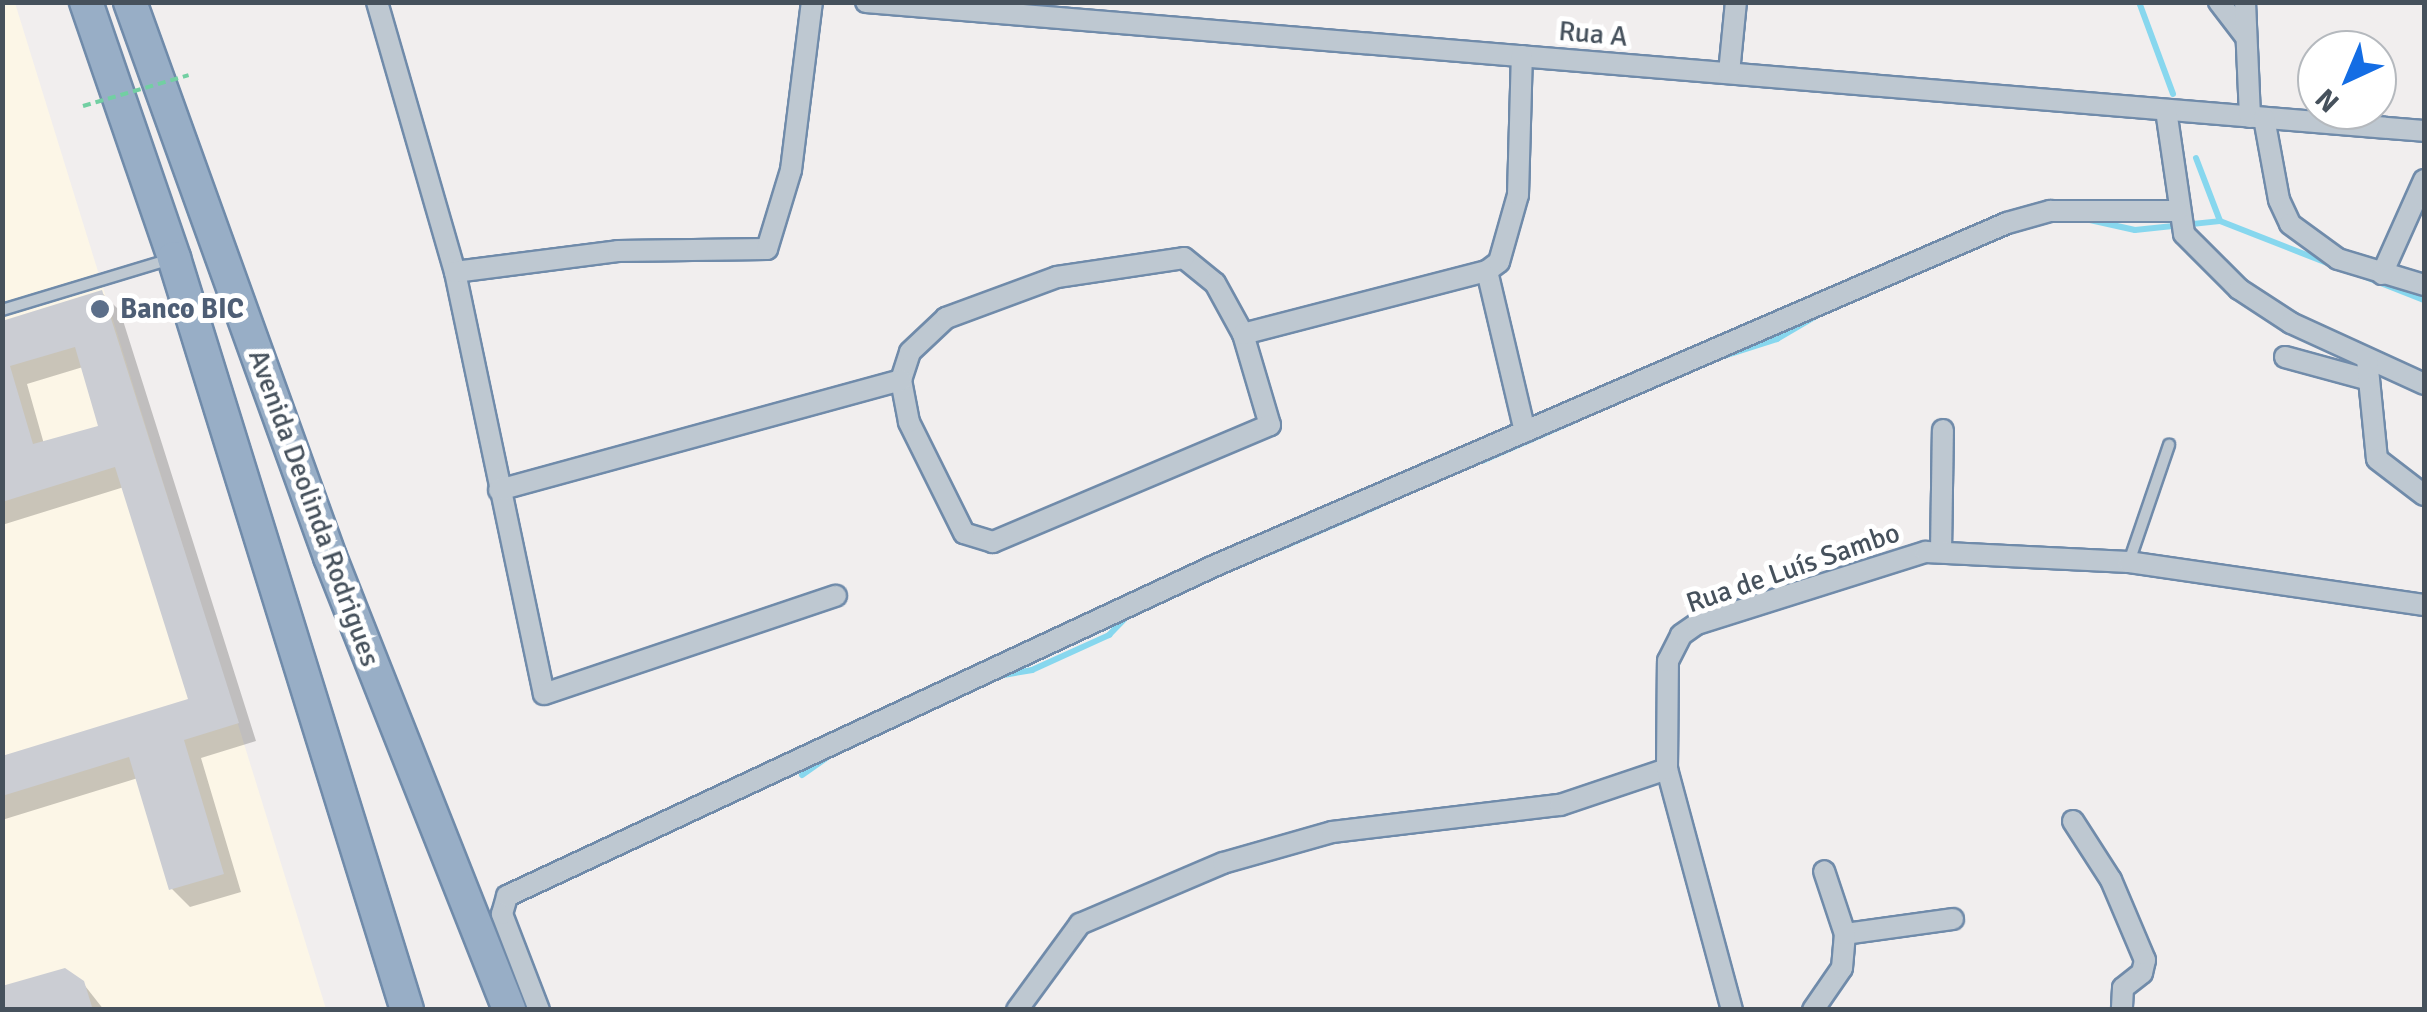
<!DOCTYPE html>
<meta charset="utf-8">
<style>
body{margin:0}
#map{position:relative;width:2427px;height:1012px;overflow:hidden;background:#f1eeee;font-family:Signika,sans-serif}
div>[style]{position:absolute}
.commercial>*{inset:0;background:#fcf6e7}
.shadow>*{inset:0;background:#0003}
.stream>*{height:6px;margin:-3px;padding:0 3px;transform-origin:3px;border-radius:3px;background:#87d7ee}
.building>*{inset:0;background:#cbcdd3}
.roads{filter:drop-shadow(2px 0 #708baa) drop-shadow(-2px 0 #708baa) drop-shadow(0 2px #708baa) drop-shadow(0 -2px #708baa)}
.service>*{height:10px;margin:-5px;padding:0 5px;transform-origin:5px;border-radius:5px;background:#bec8d1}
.minor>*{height:20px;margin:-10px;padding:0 10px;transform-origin:10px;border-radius:10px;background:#bec8d1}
.trunk>*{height:32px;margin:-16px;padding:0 16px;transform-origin:16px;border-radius:16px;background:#98aec6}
.path-bridge>*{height:4px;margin-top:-2px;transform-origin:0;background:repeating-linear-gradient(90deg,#72cfa2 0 8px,transparent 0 13px)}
.dots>*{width:28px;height:28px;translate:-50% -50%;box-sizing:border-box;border:5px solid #fff;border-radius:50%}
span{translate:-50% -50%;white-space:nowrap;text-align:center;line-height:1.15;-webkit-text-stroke:10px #fff;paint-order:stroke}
.street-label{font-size:28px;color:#46515c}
.service-label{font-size:28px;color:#4e5e75;font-weight:700}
.left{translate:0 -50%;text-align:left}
.frame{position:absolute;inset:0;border:5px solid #46515c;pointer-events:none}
.north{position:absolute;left:2297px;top:30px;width:100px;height:100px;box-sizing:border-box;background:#fff;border:2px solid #b5b9be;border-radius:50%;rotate:224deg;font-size:28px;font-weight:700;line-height:40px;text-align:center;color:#46515c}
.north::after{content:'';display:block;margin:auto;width:35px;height:45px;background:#146de4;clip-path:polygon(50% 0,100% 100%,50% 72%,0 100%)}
</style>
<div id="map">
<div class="commercial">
<i style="clip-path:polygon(2px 3px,15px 3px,326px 1009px,3px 1009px)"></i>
</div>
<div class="shadow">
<i style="clip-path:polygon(evenodd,102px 293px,120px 311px,256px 741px,201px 758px,241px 892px,190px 907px,172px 889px,138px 778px,2px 820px,2px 759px,192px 700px,124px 487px,2px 525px,2px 324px,102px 293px,83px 367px,101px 428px,44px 444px,27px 384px,83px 367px)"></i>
<i style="clip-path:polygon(82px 982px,104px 1010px,2px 1010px)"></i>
</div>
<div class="stream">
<i style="left:2139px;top:2px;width:98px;rotate:69.7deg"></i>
<i style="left:2196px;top:158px;width:67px;rotate:69.1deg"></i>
<i style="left:2090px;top:220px;width:46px;rotate:12.5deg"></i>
<i style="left:2135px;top:230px;width:85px;rotate:-6deg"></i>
<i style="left:2220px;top:221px;width:120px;rotate:21.4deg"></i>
<i style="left:2363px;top:276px;width:66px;rotate:21.5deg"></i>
<i style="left:1724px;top:356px;width:56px;rotate:-17.8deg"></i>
<i style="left:1777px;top:339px;width:48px;rotate:-30.3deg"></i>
<i style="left:1482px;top:461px;width:103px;rotate:-23.6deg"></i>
<i style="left:1271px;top:552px;width:116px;rotate:-23.3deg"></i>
<i style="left:998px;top:676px;width:35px;rotate:-10deg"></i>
<i style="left:1032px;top:670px;width:85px;rotate:-24.4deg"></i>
<i style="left:1109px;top:635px;width:28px;rotate:-46deg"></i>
<i style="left:802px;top:775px;width:33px;rotate:-35deg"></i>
</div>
<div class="building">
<i style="clip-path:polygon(evenodd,102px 290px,239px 723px,184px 740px,224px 874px,169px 890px,129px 757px,2px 796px,2px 756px,188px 699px,115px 467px,2px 502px,2px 321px,102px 290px,75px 347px,98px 426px,33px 444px,10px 366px,75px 347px)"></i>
<i style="clip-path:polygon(65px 968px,84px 981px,93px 1010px,2px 1010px,2px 986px)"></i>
</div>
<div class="roads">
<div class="service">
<i style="left:2px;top:310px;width:173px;rotate:-16.8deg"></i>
<i style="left:2129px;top:562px;width:124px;rotate:-71.1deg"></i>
</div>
<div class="minor">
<i style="left:377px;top:2px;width:281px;rotate:73.9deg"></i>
<i style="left:455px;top:272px;width:431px;rotate:78.1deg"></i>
<i style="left:544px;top:694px;width:308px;rotate:-18.6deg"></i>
<i style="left:866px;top:2px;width:1563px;rotate:4.73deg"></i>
<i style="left:2219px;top:2px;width:44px;rotate:52.4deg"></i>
<i style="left:2245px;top:2px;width:115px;rotate:87.5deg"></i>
<i style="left:1729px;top:73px;width:71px;rotate:-84.4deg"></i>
<i style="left:2166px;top:110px;width:125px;rotate:81.7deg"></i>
<i style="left:2184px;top:234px;width:78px;rotate:45deg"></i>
<i style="left:2239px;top:289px;width:62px;rotate:33.2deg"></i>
<i style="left:2291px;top:323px;width:146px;rotate:24.6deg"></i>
<i style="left:2264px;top:118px;width:83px;rotate:79.6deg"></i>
<i style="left:2279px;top:200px;width:26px;rotate:65deg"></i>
<i style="left:2290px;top:224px;width:59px;rotate:36.1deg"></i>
<i style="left:2338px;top:259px;width:90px;rotate:16.8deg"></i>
<i style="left:1184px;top:258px;width:40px;rotate:39deg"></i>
<i style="left:1215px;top:283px;width:58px;rotate:61.2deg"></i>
<i style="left:1243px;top:334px;width:95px;rotate:73.5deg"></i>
<i style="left:1270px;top:425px;width:301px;rotate:157.1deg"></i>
<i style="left:993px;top:542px;width:30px;rotate:-163deg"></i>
<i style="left:964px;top:533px;width:124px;rotate:-116.4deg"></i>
<i style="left:909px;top:422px;width:43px;rotate:-100.8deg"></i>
<i style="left:901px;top:380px;width:29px;rotate:-72deg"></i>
<i style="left:910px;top:352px;width:50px;rotate:-43.4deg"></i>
<i style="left:946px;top:318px;width:118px;rotate:-20.3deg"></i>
<i style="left:1057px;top:277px;width:128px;rotate:-8.5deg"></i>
<i style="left:1487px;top:271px;width:165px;rotate:76.7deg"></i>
<i style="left:455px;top:272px;width:164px;rotate:-7.3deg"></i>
<i style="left:618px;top:251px;width:149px;rotate:-0.8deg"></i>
<i style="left:767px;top:249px;width:83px;rotate:-73.1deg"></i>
<i style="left:791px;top:170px;width:169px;rotate:-82.9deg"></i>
<i style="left:2382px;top:274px;width:103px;rotate:-65.9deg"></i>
<i style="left:1243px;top:334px;width:252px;rotate:-14.5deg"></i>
<i style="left:1487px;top:271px;width:15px;rotate:-37deg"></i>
<i style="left:1499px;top:262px;width:70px;rotate:-74.2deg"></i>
<i style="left:1518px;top:195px;width:139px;rotate:-88.4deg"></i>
<i style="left:2285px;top:357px;width:87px;rotate:15.3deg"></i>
<i style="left:2367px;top:359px;width:100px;rotate:84.3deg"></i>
<i style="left:2377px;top:459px;width:59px;rotate:37.5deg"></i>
<i style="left:499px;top:490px;width:417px;rotate:-15.3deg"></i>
<i style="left:1941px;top:552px;width:122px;rotate:-89.1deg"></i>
<i style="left:2073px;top:821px;width:70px;rotate:57.2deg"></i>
<i style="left:2111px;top:880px;width:87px;rotate:67deg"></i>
<i style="left:2145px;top:960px;width:13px;rotate:103deg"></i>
<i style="left:2142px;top:973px;width:24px;rotate:142deg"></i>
<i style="left:2123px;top:988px;width:22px;rotate:93deg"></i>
<i style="left:1845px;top:934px;width:109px;rotate:-7.9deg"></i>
<i style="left:539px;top:1010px;width:103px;rotate:-111.1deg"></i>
<i style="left:502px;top:914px;width:19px;rotate:-74deg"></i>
<i style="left:507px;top:896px;width:780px;rotate:-25.02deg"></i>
<i style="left:1214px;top:566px;width:864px;rotate:-23.39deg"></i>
<i style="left:2007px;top:223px;width:45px;rotate:-15.6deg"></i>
<i style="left:2050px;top:211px;width:127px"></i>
<i style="left:1017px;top:1010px;width:107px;rotate:-53.8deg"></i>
<i style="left:1080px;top:924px;width:155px;rotate:-23.1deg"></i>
<i style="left:1223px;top:863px;width:113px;rotate:-15.9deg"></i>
<i style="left:1332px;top:832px;width:230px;rotate:-6.8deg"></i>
<i style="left:1560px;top:805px;width:113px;rotate:-18.6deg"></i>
<i style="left:1732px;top:1010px;width:250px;rotate:-105.1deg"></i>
<i style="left:1667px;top:769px;width:108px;rotate:-89.5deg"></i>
<i style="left:1668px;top:661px;width:29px;rotate:-63deg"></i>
<i style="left:1681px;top:635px;width:19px;rotate:-35deg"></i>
<i style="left:1697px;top:624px;width:240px;rotate:-17.5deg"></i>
<i style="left:1926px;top:552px;width:203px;rotate:2.8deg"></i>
<i style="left:2129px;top:562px;width:298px;rotate:8.3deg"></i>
<i style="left:1813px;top:1010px;width:51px;rotate:-55.4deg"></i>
<i style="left:1842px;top:968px;width:34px;rotate:-85deg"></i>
<i style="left:1845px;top:934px;width:66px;rotate:-108.4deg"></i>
</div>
<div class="trunk">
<i style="left:86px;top:2px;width:271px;rotate:71deg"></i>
<i style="left:174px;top:258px;width:787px;rotate:72.78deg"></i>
<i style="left:130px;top:2px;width:590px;rotate:70.18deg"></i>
<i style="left:330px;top:557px;width:487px;rotate:68.4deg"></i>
</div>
</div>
<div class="path-bridge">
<i style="left:83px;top:106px;width:110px;rotate:-16.3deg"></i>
</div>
<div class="dots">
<i style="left:100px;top:309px;background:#5c6f8a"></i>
</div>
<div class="street-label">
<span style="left:1593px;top:34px;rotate:5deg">Rua A</span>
<span style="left:314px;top:508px;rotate:70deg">Avenida Deolinda Rodrigues</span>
<span style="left:1793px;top:568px;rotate:-19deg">Rua de Luís Sambo</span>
</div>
<div class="service-label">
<span class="left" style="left:120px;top:309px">Banco BIC</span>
</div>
<div class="frame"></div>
<div class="north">N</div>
</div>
